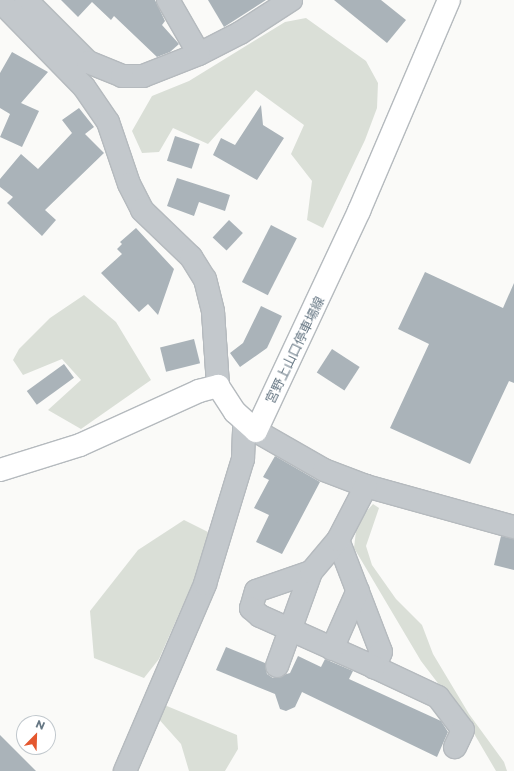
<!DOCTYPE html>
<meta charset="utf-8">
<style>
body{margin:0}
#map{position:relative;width:514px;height:771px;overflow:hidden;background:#fafaf8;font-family:Montserrat,"Noto Sans JP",sans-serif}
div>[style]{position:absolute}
.green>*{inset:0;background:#dadfd7}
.building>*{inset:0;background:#aab3b9;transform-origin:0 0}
.roads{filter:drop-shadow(1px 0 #b5babe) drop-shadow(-1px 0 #b5babe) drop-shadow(0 1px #b5babe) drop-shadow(0 -1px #b5babe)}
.minor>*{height:22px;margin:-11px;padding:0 11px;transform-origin:11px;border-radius:11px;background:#c3c8cc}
.major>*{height:22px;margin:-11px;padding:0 11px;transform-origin:11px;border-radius:11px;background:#fff}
span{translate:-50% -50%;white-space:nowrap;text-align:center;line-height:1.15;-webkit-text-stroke:4px #fff;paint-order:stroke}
.street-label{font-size:13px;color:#657683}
.north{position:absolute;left:16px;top:715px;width:40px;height:40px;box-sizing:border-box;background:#fff;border:1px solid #c1c8cd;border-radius:50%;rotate:23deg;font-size:11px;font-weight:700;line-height:16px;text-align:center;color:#657683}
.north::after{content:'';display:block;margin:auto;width:14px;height:18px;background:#e4572e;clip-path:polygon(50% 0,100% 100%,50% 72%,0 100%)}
</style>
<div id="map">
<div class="green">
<i style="clip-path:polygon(306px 18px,366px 61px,378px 83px,377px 108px,365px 140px,323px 228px,307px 220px,312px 181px,291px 154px,304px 125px,256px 90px,208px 144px,173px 128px,159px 152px,142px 153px,132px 131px,152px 96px,189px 81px,285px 22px)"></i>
<i style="clip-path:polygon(84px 295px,116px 322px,151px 380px,81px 429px,48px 410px,81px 380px,62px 359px,23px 375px,13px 360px,19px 349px,50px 318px)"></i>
<i style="clip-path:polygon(373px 504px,379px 508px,366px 546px,372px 565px,396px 599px,422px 625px,433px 654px,469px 714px,504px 762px,507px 771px,496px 771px,466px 720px,421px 661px,354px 548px,357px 522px)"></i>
<i style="clip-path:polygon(184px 520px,208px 532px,198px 571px,159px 659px,144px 678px,94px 658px,90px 611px,138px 550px)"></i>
<i style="clip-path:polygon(162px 704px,237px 735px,238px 749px,225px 771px,189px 771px,181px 744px,156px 716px)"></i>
</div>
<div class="building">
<i style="clip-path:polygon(61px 0,155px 0,165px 21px,162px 25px,179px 44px,170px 52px,157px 57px,114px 16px,111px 20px,92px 2px,78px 17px)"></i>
<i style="clip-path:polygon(208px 0,266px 0,224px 27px)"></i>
<i style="clip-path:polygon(334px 0,381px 0,406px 20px,387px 43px)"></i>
<i style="clip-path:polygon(12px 52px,48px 72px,21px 103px,39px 111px,22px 147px,0 137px,10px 114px,0 108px,0 73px)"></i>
<i style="clip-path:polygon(261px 105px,263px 125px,284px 138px,257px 180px,213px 155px,221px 138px,235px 145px)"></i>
<i style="clip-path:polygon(79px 108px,94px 127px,85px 134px,104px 153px,45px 210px,56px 220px,42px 236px,7px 203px,13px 197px,0 187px,0 179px,21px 154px,38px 169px,72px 133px,62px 120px)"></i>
<i style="left:175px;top:136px;width:26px;height:26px;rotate:18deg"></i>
<i style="clip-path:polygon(177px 178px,230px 195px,225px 211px,199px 202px,194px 216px,167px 206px)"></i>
<i style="left:229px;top:220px;width:19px;height:24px;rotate:43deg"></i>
<i style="left:271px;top:225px;width:29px;height:64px;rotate:27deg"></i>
<i style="clip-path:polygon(136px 228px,174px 269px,158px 315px,148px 304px,139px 312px,101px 273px,122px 254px,117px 249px,122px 244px,120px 242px)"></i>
<i style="clip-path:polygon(425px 272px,503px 308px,514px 283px,514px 383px,509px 381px,470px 464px,390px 428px,429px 344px,398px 329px)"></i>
<i style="clip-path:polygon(261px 306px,282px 316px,267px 348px,240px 367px,230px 353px,243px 343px)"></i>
<i style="left:194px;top:339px;width:25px;height:35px;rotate:76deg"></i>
<i style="left:332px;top:349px;width:33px;height:28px;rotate:33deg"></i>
<i style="left:64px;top:364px;width:17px;height:46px;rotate:54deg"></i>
<i style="clip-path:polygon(275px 456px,320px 482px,282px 554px,256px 542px,269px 515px,254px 508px,269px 480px,263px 477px)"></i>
<i style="clip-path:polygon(501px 536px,514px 539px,514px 570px,494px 565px)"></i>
<i style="clip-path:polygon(226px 647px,265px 663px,267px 674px,273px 678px,290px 673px,298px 656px,321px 667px,325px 659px,353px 671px,349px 679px,441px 721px,448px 732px,437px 757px,302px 692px,295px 707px,286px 711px,280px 709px,275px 694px,216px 670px)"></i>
<i style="clip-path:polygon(0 735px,36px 771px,0 771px)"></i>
</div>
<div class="roads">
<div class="minor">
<i style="left:26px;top:0;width:88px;rotate:45deg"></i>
<i style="left:88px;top:62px;width:37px;rotate:22deg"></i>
<i style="left:122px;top:76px;width:21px"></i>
<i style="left:143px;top:76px;width:60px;rotate:-21.4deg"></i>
<i style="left:199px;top:54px;width:46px;rotate:-27.1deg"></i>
<i style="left:240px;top:33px;width:61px;rotate:-32.9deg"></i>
<i style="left:168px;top:0;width:62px;rotate:60.1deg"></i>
<i style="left:0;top:1px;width:120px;rotate:45.7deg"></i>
<i style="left:84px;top:87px;width:42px;rotate:55.6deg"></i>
<i style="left:108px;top:122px;width:65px;rotate:71.3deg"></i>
<i style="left:129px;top:184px;width:29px;rotate:63deg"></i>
<i style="left:142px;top:210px;width:68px;rotate:43.8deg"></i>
<i style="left:191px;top:257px;width:26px;rotate:58deg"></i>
<i style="left:205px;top:279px;width:34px;rotate:76deg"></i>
<i style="left:213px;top:312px;width:74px;rotate:86.1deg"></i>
<i style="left:256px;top:431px;width:78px;rotate:29.8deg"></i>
<i style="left:324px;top:470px;width:45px;rotate:20.9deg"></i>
<i style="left:366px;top:486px;width:154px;rotate:15.5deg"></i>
<i style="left:338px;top:540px;width:120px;rotate:69deg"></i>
<i style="left:381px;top:652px;width:17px;rotate:115deg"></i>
<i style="left:374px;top:667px;width:71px;rotate:25.1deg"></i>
<i style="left:438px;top:697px;width:41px;rotate:52.9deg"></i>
<i style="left:463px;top:730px;width:19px;rotate:115deg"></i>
<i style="left:311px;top:572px;width:58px;rotate:160.9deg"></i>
<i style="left:256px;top:591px;width:18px;rotate:106deg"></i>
<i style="left:251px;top:608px;width:12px;rotate:42deg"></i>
<i style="left:260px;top:616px;width:125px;rotate:24.1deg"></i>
<i style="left:332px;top:649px;width:64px;rotate:-66.2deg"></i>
<i style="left:277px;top:666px;width:100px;rotate:-70.1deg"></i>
<i style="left:311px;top:572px;width:42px;rotate:-49.8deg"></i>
<i style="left:338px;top:540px;width:61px;rotate:-62.6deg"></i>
<i style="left:125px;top:771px;width:203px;rotate:-66.8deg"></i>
<i style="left:205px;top:584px;width:131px;rotate:-73.1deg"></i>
<i style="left:243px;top:459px;width:38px;rotate:-88deg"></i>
</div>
<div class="major">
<i style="left:0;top:470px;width:84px;rotate:-17.4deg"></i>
<i style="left:80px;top:445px;width:131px;rotate:-24.4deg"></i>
<i style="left:199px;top:391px;width:20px;rotate:-15deg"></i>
<i style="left:218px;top:386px;width:31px;rotate:57deg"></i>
<i style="left:235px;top:412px;width:28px;rotate:42deg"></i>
<i style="left:256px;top:431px;width:243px;rotate:-64.9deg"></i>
<i style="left:359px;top:211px;width:229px;rotate:-66.9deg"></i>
</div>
</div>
<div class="street-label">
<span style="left:295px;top:350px;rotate:-64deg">宮野上山口停車場線</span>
</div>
<div class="north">N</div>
</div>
